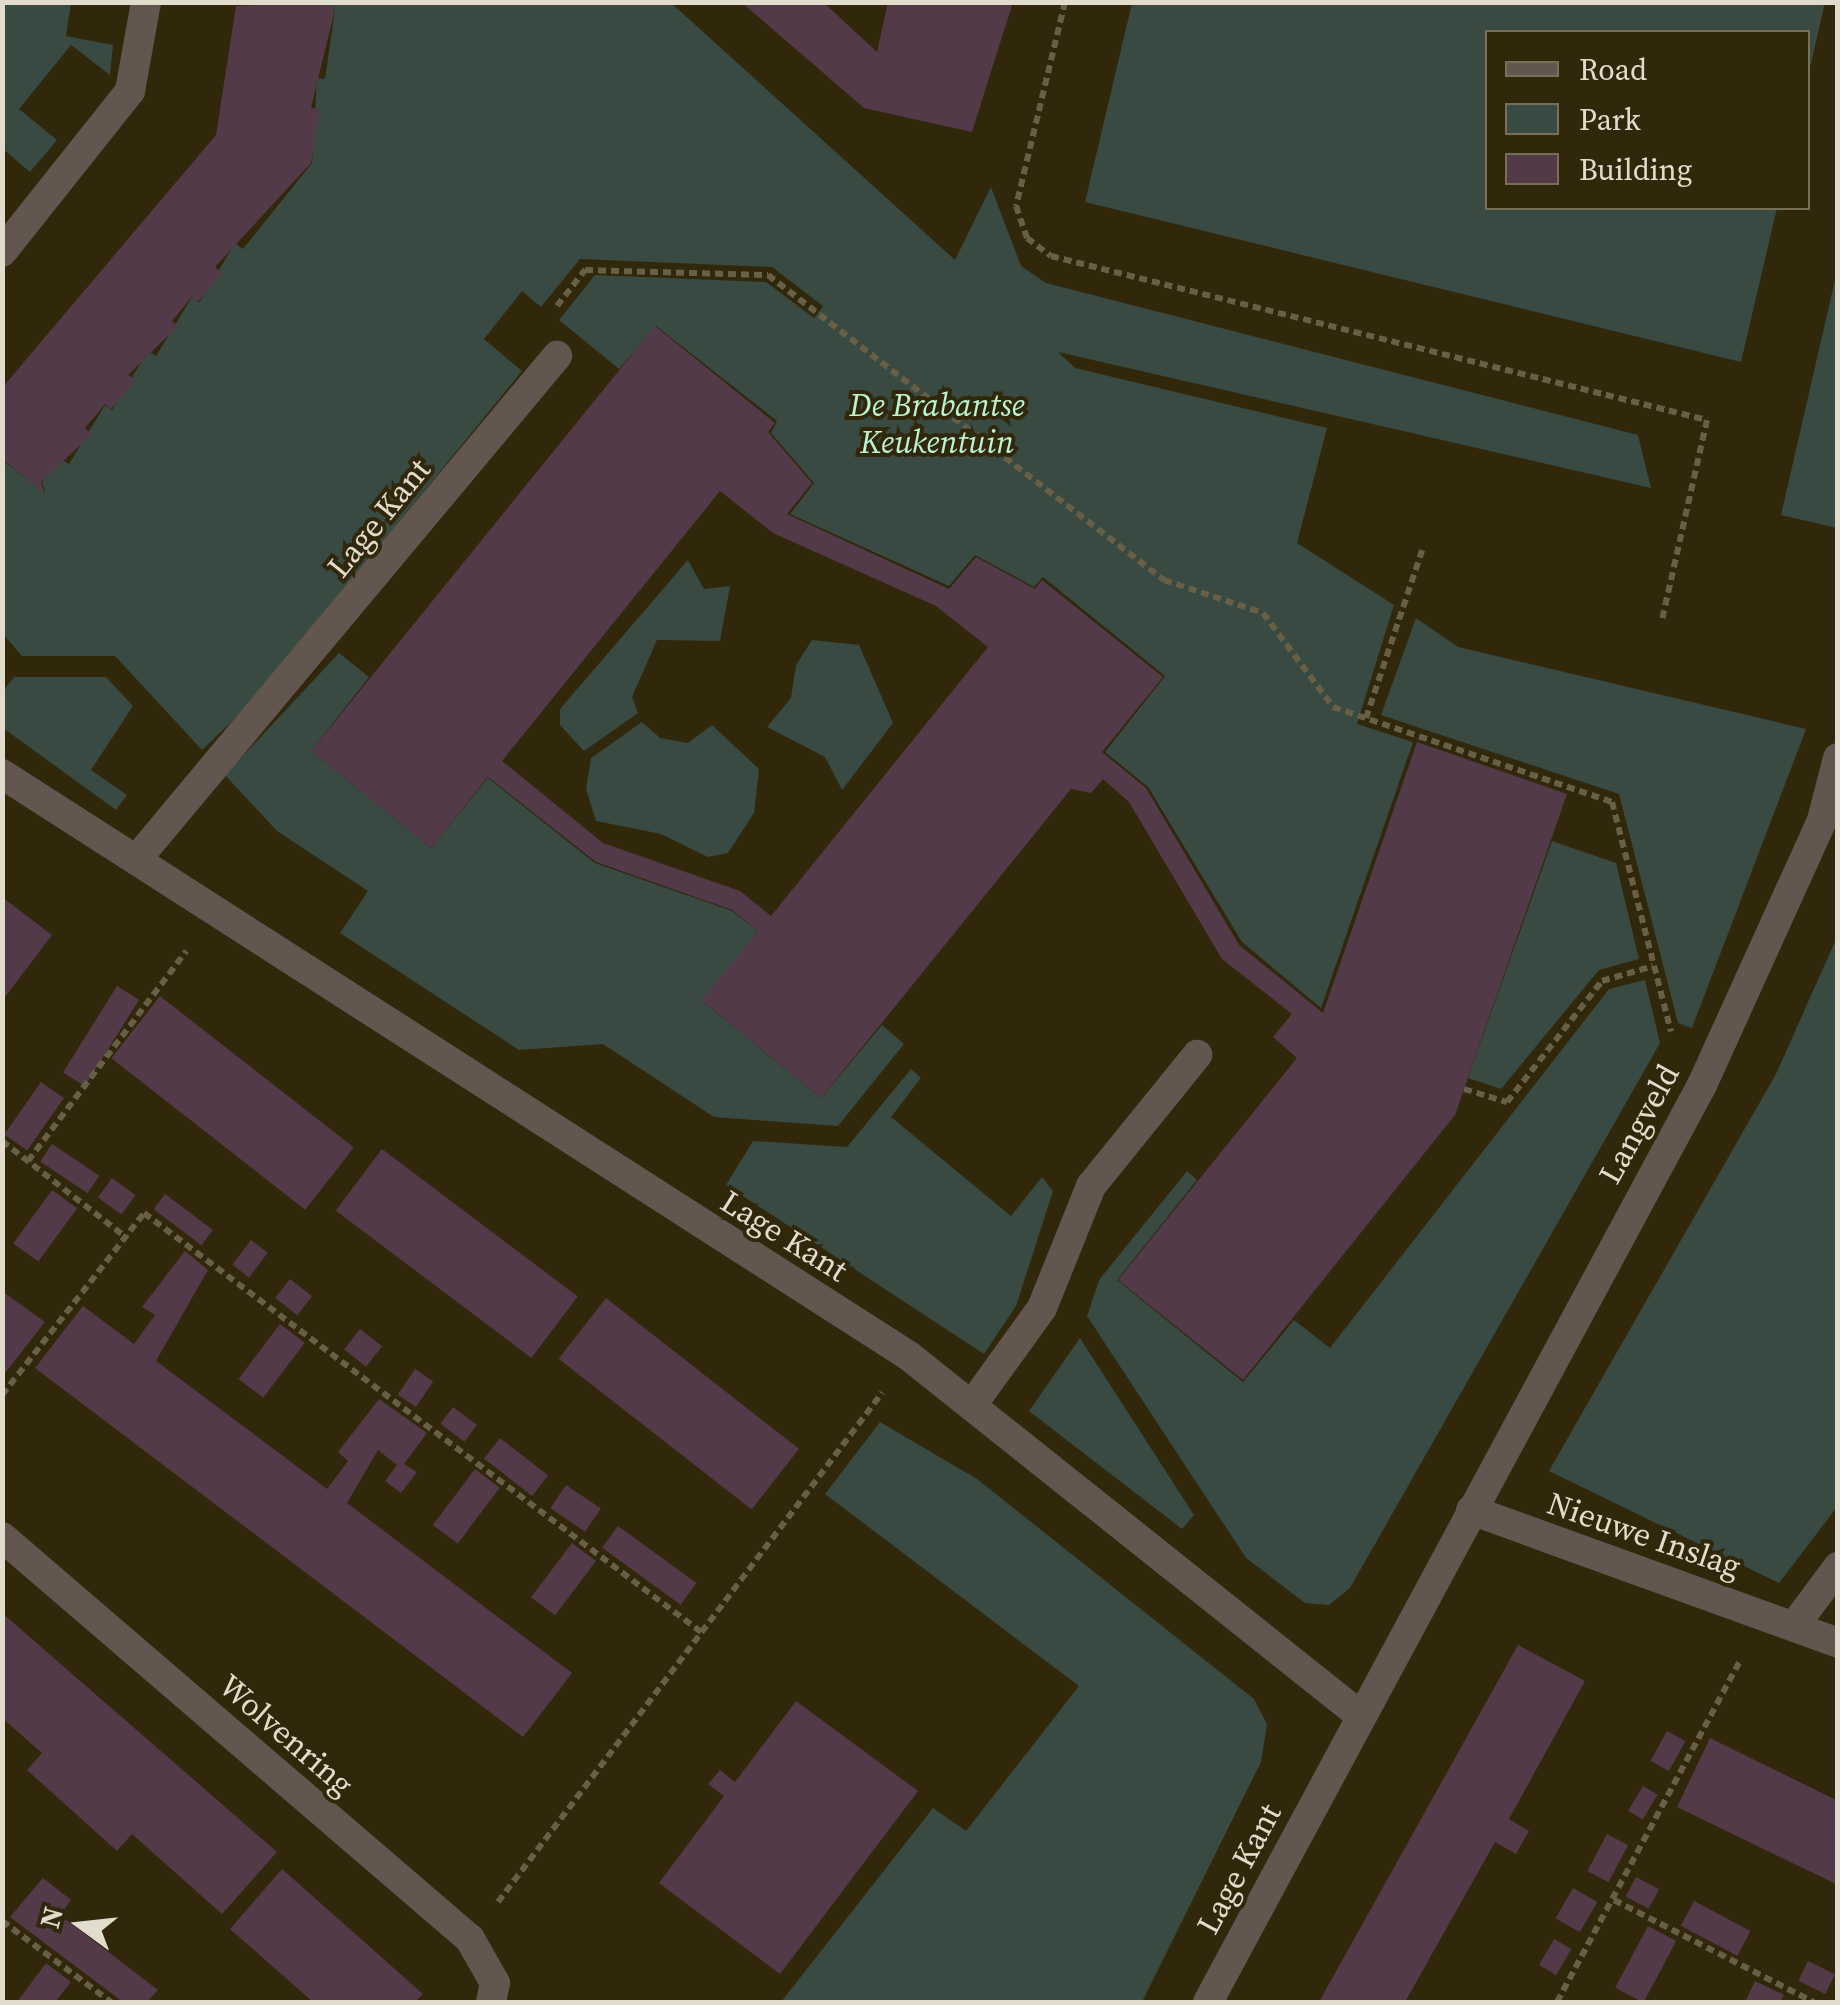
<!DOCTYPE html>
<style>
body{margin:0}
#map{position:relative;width:1840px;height:2005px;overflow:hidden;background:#31270b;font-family:"Source Serif 4",serif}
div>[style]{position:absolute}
.green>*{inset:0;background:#384a41}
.building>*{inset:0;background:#533a49;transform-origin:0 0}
.path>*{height:6px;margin-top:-3px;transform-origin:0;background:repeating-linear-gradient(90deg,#685f47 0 8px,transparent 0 13px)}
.lane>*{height:30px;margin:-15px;padding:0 15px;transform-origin:15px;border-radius:15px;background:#63564f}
.street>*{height:30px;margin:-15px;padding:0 15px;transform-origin:15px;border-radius:15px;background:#63564f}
span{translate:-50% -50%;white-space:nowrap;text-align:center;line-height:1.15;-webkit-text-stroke:8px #31270b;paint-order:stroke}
.park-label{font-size:32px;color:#baf4d5;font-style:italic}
.street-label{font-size:32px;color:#e1dccc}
.frame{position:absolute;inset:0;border:5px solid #e1dccc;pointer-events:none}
.legend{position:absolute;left:1485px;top:30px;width:325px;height:180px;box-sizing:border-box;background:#31270b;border:2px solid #776f58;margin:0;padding:12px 18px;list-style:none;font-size:30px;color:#e1dccc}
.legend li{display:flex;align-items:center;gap:20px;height:50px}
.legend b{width:50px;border:2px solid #776f58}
.north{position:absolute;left:30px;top:1875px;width:100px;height:100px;-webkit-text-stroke:8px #31270b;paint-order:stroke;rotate:285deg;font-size:28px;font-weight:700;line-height:40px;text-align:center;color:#e1dccc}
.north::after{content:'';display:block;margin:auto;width:35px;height:45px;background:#e1dccc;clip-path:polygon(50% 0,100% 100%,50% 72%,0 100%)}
</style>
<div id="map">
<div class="green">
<i style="clip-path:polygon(670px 2px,955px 260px,991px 187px,1021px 266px,1046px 283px,1638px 435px,1651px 488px,1058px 352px,1075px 368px,1327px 428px,1297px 543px,1394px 605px,1357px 724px,1413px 742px,1321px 1008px,1242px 942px,1148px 787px,1105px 752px,1165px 676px,1043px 577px,1034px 587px,975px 555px,949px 586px,790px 514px,814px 483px,771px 433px,777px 421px,656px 326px,619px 369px,559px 320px,595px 275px,766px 282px,814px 318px,823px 306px,772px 267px,580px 259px,541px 307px,522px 291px,484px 339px,522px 371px,253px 701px,202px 750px,115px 656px,22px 656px,3px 634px,2px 460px,45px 493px,42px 482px,61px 459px,69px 464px,105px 405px,112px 410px,148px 351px,156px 356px,192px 297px,199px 303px,235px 243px,243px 249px,312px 163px,317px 78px,325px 79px,335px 9px,328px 3px)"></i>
<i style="clip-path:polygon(2px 3px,71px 3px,66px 36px,113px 45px,110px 75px,71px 45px,19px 109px,57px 140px,30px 172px,3px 149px)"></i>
<i style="clip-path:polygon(1132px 3px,1825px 3px,1808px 76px,1808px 32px,1488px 32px,1488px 208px,1777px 208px,1741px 362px,1085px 202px)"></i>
<i style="clip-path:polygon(1837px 271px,1838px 528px,1837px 528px,1781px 515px)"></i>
<i style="clip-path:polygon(688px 560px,704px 589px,730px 586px,720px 641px,657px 640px,632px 697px,638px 713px,584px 751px,560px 725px,560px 709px)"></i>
<i style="clip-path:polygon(1416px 618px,1458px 647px,1806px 729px,1692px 1028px,1678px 1023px,1619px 794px,1381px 715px)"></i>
<i style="clip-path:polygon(812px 640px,859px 645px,893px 723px,842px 790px,825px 757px,767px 727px,791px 698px,796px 665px)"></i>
<i style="clip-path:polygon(339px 653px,369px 677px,311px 751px,431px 848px,488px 778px,595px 863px,732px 911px,758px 931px,702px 1001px,821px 1098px,882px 1025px,904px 1044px,838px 1126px,714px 1117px,603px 1044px,519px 1050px,340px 933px,368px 891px,277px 831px,225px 775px)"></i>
<i style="clip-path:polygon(14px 677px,106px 677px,133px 706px,91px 770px,127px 795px,116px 810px,3px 728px,3px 691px)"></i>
<i style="clip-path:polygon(642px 722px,660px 738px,688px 743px,712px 725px,759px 769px,754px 813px,728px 853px,708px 857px,661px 834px,596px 821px,586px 789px,591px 758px)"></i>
<i style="clip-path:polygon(1552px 841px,1616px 863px,1639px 959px,1599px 970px,1501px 1089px,1468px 1078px)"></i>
<i style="clip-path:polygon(1837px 937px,1837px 1507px,1779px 1583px,1549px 1471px,1776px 1074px)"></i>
<i style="clip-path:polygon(1645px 980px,1660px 1043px,1350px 1588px,1329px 1605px,1305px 1603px,1246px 1558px,1087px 1316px,1099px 1280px,1187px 1171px,1197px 1180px,1117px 1280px,1243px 1382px,1294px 1320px,1330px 1348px,1609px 989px)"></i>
<i style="clip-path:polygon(911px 1069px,921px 1078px,891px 1117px,1011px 1216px,1042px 1177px,1053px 1191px,1016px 1306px,984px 1354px,726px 1185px,753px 1141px,847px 1147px)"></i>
<i style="clip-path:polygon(1080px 1338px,1194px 1515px,1182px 1529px,1029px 1411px)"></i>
<i style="clip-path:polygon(880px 1422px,977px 1479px,1254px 1699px,1267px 1724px,1261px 1762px,1142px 2002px,781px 2002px,933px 1808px,966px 1831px,1079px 1686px,825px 1494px)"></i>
</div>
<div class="building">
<i style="clip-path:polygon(327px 2px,335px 9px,311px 108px,320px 109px,311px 163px,215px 267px,222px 273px,198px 302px,192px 297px,172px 321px,178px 326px,128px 375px,136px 380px,111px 409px,105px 404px,85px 428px,92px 434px,41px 482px,44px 493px,2px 459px,2px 388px,216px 135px,236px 6px)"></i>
<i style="clip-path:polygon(741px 2px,823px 2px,877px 52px,888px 2px,1013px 2px,972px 132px,864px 108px)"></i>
<i style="clip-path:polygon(evenodd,655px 326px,775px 423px,768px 432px,812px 483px,787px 514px,949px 589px,976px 557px,1035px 589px,1042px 580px,1163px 677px,1102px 752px,1146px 788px,1239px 945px,1323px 1013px,1417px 742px,1567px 794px,1455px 1115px,1243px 1380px,1118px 1280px,1297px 1058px,1273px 1037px,1292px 1014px,1222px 959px,1129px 802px,1103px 779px,1091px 793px,1071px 789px,821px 1098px,701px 1000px,758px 931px,732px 910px,596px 862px,488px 777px,431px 848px,311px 751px,655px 326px,720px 491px,773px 533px,936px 606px,988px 647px,771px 916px,740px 891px,603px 843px,502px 761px,720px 491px)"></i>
<i style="clip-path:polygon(2px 897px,52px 935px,2px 1001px)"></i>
<i style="left:117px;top:986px;width:26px;height:102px;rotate:32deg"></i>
<i style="left:160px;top:996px;width:246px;height:79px;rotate:38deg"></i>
<i style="left:41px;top:1082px;width:28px;height:64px;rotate:35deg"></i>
<i style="left:52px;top:1144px;width:57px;height:21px;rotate:34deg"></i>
<i style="left:382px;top:1149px;width:245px;height:77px;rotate:37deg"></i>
<i style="left:112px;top:1178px;width:29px;height:24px;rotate:36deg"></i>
<i style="left:52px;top:1190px;width:31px;height:66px;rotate:36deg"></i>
<i style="left:165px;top:1194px;width:60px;height:19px;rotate:37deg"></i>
<i style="left:251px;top:1240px;width:21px;height:31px;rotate:37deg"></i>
<i style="clip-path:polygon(185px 1251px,208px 1270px,156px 1361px,327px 1489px,348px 1461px,338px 1452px,379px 1399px,427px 1433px,404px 1464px,417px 1472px,401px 1493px,385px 1481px,397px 1465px,378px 1450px,347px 1503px,572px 1673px,523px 1737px,35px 1368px,83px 1306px,134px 1344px,155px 1315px,142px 1307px)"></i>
<i style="left:290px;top:1279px;width:28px;height:24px;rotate:38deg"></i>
<i style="clip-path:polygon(2px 1291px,45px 1322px,2px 1377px)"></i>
<i style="left:606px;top:1298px;width:245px;height:77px;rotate:38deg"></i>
<i style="left:280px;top:1324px;width:31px;height:69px;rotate:37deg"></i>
<i style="left:360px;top:1329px;width:28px;height:26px;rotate:38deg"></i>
<i style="left:415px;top:1369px;width:22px;height:31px;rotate:34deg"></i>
<i style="left:453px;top:1407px;width:30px;height:21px;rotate:37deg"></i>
<i style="left:500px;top:1438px;width:61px;height:26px;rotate:38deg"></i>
<i style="left:475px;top:1469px;width:31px;height:70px;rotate:37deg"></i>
<i style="left:566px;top:1485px;width:42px;height:28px;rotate:34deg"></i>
<i style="left:618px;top:1526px;width:97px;height:27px;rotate:36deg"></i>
<i style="left:572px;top:1543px;width:30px;height:68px;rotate:37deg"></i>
<i style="clip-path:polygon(2px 1613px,277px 1852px,222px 1914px,132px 1834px,117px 1851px,27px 1770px,42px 1753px,2px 1718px)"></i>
<i style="clip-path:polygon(1518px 1645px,1585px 1681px,1509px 1819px,1529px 1831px,1516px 1854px,1495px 1842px,1405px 2002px,1319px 2002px)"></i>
<i style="clip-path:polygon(796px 1701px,918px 1791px,780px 1974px,659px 1883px,724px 1796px,708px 1784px,720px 1770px,735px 1782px)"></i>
<i style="left:1667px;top:1731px;width:21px;height:34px;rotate:29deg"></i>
<i style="clip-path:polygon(1710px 1738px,1838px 1801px,1838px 1885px,1677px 1807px)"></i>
<i style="left:1643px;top:1786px;width:17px;height:29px;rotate:31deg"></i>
<i style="left:1607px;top:1834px;width:24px;height:42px;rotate:28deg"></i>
<i style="clip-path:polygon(282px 1869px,423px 1994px,415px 2002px,313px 2002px,230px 1929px)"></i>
<i style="left:1636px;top:1877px;width:26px;height:22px;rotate:28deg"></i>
<i style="clip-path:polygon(43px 1878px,71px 1900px,60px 1915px,158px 1990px,147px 2002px,123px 2002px,10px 1917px)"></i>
<i style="left:1573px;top:1888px;width:28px;height:35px;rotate:30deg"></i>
<i style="left:1694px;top:1901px;width:64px;height:28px;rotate:28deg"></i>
<i style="left:1648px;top:1926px;width:32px;height:70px;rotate:28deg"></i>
<i style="left:1554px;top:1939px;width:20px;height:30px;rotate:30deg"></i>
<i style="left:1808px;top:1961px;width:30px;height:22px;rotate:26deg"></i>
<i style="clip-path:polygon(46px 1963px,71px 1982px,55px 2002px,17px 2002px)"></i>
<i style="clip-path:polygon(1755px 1981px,1784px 1995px,1780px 2002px,1745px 2002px)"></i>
</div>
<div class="path">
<i style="left:1065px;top:2px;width:210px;rotate:103.5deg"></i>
<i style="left:1016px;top:206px;width:34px;rotate:71deg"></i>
<i style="left:1027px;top:238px;width:30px;rotate:37deg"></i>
<i style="left:1051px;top:256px;width:676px;rotate:14.04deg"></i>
<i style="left:1707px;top:420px;width:204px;rotate:102.7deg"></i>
<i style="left:557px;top:306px;width:46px;rotate:-52.1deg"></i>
<i style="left:585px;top:270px;width:183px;rotate:1.6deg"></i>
<i style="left:768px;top:275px;width:500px;rotate:37.6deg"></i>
<i style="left:1164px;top:580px;width:104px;rotate:18.4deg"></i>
<i style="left:1263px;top:613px;width:117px;rotate:53.3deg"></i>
<i style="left:1333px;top:707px;width:295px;rotate:18.8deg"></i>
<i style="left:1612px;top:802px;width:237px;rotate:75.6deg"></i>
<i style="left:1366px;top:718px;width:179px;rotate:-71.5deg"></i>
<i style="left:1464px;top:1089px;width:45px;rotate:16.8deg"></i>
<i style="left:1507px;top:1102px;width:154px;rotate:-51.9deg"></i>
<i style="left:1602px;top:981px;width:53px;rotate:-16.4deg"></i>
<i style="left:2px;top:1141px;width:158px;rotate:37.8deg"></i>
<i style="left:28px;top:1161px;width:263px;rotate:-53deg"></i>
<i style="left:2px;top:1395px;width:231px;rotate:-52deg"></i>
<i style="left:144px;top:1213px;width:701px;rotate:36.94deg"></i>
<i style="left:1614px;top:1900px;width:224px;rotate:27.1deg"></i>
<i style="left:498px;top:1902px;width:638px;rotate:-52.97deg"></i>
<i style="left:2px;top:1921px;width:136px;rotate:36.6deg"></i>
<i style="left:1557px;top:2002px;width:388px;rotate:-61.8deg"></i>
</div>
<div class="lane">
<i style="left:972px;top:1405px;width:120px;rotate:-54.2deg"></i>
<i style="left:1042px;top:1308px;width:131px;rotate:-68.1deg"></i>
<i style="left:1091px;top:1186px;width:169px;rotate:-51deg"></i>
</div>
<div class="street">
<i style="left:2px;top:252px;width:206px;rotate:-51.5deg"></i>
<i style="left:130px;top:91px;width:90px;rotate:-79.8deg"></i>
<i style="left:2px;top:774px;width:1078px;rotate:32.69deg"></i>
<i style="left:909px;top:1356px;width:578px;rotate:38.54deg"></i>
<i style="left:136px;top:860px;width:657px;rotate:-50.13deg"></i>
<i style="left:1471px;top:1510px;width:390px;rotate:19.9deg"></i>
<i style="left:2px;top:1537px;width:617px;rotate:40.66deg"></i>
<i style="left:470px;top:1939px;width:51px;rotate:60.4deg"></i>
<i style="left:495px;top:1983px;width:19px;rotate:102deg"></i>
<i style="left:1794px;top:1626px;width:74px;rotate:-53.3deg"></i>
<i style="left:1208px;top:2002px;width:1042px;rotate:-61.69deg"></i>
<i style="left:1702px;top:1085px;width:291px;rotate:-65.6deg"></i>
<i style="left:1822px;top:820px;width:64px;rotate:-75.5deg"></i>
</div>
<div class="park-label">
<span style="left:937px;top:424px">De Brabantse<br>Keukentuin</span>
</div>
<div class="street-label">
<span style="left:379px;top:518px;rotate:-51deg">Lage Kant</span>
<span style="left:1639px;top:1124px;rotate:-61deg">Langveld</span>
<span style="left:784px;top:1236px;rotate:32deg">Lage Kant</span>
<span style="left:1644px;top:1535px;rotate:19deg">Nieuwe Inslag</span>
<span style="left:286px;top:1735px;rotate:41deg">Wolvenring</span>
<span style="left:1239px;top:1869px;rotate:-62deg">Lage Kant</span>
</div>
<div class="frame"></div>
<ul class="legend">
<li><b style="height:12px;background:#63564f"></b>Road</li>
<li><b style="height:28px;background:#384a41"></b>Park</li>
<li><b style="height:28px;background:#533a49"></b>Building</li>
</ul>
<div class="north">N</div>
</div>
